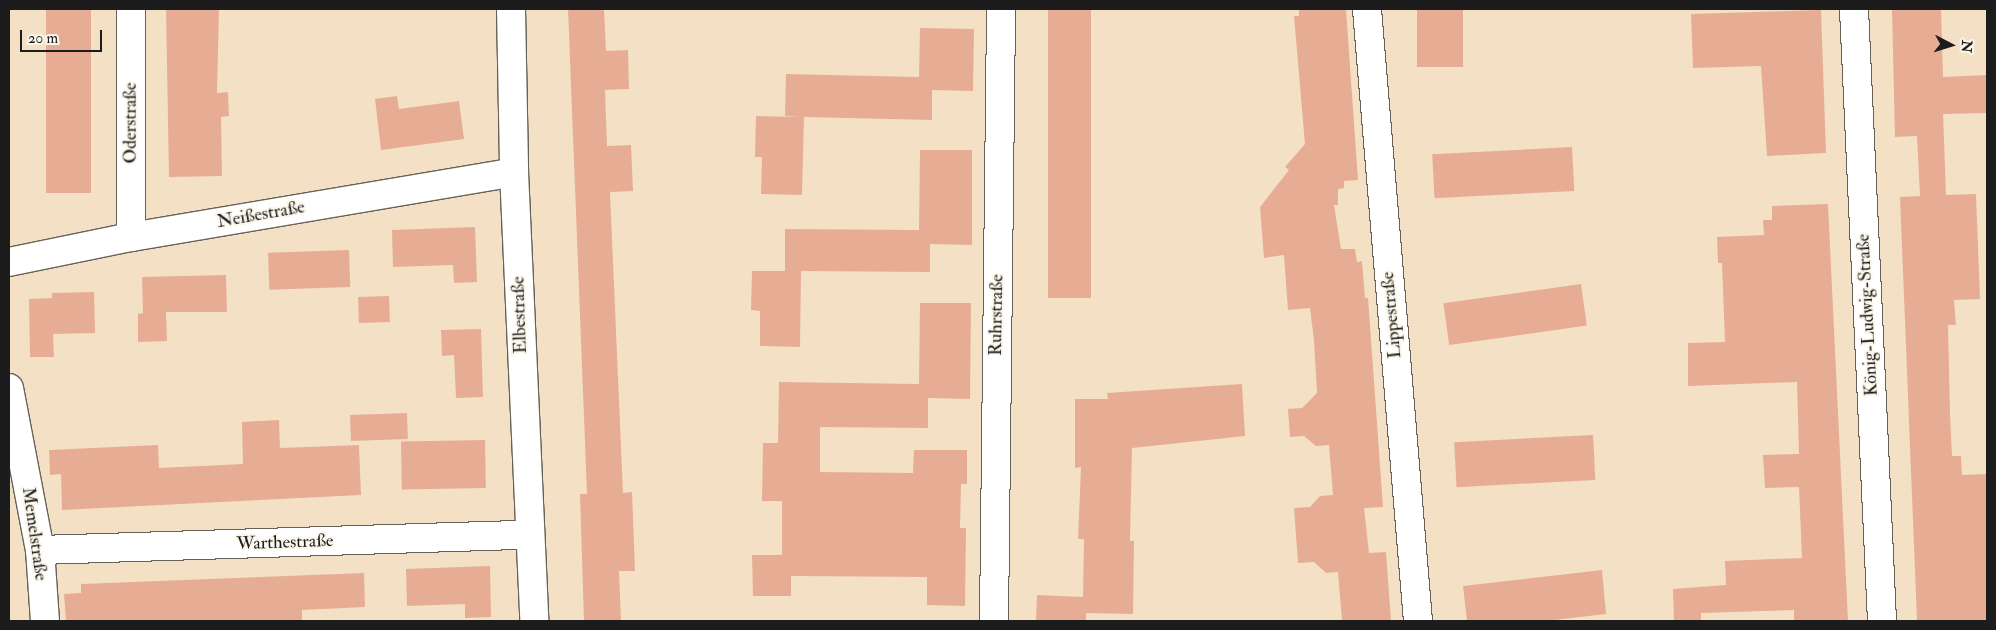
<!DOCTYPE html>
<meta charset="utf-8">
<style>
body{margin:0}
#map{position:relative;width:1996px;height:630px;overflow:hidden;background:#f4e1c5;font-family:"IM FELL Double Pica",serif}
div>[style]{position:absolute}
.building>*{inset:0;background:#e6ad94;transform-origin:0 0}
.roads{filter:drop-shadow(1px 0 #686157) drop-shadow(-1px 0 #686157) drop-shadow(0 1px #686157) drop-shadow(0 -1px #686157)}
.minor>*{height:28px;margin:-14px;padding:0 14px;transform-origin:14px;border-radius:14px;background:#fff}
span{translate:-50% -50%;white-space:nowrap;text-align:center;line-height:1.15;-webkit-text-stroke:4px #fbf7ec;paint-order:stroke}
.street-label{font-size:18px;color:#1c1c1c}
.frame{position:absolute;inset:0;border:10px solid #1c1c1c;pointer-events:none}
.north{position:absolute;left:1926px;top:20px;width:50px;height:50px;-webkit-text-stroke:4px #fbf7ec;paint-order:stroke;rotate:95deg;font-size:14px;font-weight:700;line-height:20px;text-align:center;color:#1c1c1c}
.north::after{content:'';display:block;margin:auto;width:18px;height:22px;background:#1c1c1c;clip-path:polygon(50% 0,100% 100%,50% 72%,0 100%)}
.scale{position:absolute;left:20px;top:30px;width:82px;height:22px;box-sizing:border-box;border:2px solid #1c1c1c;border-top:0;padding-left:6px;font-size:15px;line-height:18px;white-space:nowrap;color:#1c1c1c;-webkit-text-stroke:4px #fbf7ec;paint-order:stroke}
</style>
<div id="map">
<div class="building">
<i style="left:46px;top:9px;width:45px;height:184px"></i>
<i style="clip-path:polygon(166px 9px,219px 9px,217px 93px,228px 92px,229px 116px,221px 117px,222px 176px,169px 177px)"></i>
<i style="clip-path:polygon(568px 9px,604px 9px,606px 51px,628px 50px,629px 89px,605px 90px,607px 146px,631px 145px,633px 191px,610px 192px,623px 493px,632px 492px,635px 571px,619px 571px,621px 621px,584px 621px,580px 494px,587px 494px)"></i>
<i style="left:1048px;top:9px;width:43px;height:289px"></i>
<i style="clip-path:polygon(1299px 9px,1346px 9px,1358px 180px,1344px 181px,1344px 188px,1338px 189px,1338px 205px,1334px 205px,1341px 249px,1355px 249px,1357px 262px,1362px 261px,1365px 298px,1368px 298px,1383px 507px,1364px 508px,1369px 553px,1386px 552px,1391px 621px,1342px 621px,1338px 572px,1326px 573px,1314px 562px,1298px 563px,1294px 508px,1310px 507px,1320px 496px,1333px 495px,1329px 445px,1316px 446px,1304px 436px,1290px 437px,1288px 409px,1302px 408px,1317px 393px,1314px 341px,1310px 308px,1288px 310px,1284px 255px,1264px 258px,1260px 207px,1289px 170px,1285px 167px,1305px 144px,1294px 16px,1299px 16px)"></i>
<i style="left:1417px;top:9px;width:46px;height:58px"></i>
<i style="clip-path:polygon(1892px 9px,1941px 9px,1943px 77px,1987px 75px,1987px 113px,1943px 114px,1946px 195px,1976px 194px,1980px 299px,1954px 300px,1956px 325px,1948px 325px,1950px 414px,1952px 456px,1961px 456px,1962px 475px,1987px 474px,1987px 621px,1917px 621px,1900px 197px,1920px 196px,1917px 136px,1895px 137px)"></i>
<i style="clip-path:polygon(1821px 10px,1826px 153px,1767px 156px,1761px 66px,1693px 68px,1691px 14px)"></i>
<i style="clip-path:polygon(920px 28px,974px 29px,973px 91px,932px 90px,932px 120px,804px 117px,802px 195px,761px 194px,762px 157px,755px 157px,756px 116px,800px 117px,785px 116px,786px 74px,919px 77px)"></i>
<i style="clip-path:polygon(397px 96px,399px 109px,459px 101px,464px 139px,381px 150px,375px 99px)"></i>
<i style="left:1572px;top:147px;width:44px;height:140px;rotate:87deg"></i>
<i style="clip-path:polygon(920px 150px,972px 150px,972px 245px,930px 244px,930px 272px,801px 271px,800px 347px,760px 346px,760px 311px,751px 310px,752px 271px,785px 271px,785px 229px,919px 230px)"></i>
<i style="clip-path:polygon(1828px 204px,1848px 621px,1794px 621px,1794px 610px,1701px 613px,1701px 621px,1674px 621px,1673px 589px,1726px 585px,1725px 561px,1802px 558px,1799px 487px,1765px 488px,1763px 455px,1799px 454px,1797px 382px,1688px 386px,1688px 343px,1725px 342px,1722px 263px,1718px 263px,1717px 237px,1764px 235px,1763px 220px,1772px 220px,1772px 206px)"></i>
<i style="clip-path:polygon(475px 227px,477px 282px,454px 283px,453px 265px,393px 267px,392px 230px)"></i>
<i style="left:349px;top:250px;width:37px;height:81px;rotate:88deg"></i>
<i style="clip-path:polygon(226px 275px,227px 312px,166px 312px,167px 341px,138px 342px,138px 314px,143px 313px,142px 277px)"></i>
<i style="left:1581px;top:284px;width:42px;height:139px;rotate:82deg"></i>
<i style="clip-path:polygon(94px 292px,95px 333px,53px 334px,54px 357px,30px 357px,29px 299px,52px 298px,52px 293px)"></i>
<i style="left:389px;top:296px;width:26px;height:31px;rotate:88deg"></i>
<i style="clip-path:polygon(920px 303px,971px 303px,970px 399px,928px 398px,928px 428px,820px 427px,820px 472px,913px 473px,914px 450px,967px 450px,967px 484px,961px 484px,960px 528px,966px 528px,965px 606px,927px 605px,927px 577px,791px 576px,791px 596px,753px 596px,752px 555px,782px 555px,782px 501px,762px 501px,763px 443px,778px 443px,779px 382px,919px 384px)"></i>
<i style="clip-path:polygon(481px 329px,483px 397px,456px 398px,454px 355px,442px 356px,441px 330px)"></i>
<i style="clip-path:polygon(1242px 384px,1245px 436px,1132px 448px,1130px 541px,1134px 541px,1133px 614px,1086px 613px,1086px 621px,1036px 621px,1037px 595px,1083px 597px,1084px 539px,1078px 539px,1081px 467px,1075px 468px,1075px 399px,1108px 399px,1107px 393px)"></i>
<i style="left:407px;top:413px;width:26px;height:57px;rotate:88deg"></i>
<i style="clip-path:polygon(279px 420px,280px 448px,359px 445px,361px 495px,62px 510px,61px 474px,50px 475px,49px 450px,158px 445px,159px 468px,243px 464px,242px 422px)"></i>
<i style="left:1593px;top:435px;width:45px;height:139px;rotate:87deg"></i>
<i style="left:485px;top:440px;width:48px;height:84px;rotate:89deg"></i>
<i style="clip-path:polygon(490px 566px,491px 617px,465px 618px,465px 604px,407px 606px,406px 569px)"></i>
<i style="clip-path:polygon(1602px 570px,1606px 614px,1546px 621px,1467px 621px,1463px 586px)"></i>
<i style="clip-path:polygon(364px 573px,365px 607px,302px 610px,302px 621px,66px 621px,64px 594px,81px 593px,81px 584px)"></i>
</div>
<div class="roads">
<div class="minor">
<i style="left:131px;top:9px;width:228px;rotate:90deg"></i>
<i style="left:511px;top:9px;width:163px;rotate:88.9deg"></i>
<i style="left:514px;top:172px;width:449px;rotate:87.4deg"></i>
<i style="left:1367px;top:9px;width:614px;rotate:85.24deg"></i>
<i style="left:1854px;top:9px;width:613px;rotate:87.38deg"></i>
<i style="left:9px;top:262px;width:125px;rotate:-11.6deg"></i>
<i style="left:131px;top:237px;width:388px;rotate:-9.6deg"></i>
<i style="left:9px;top:388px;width:165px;rotate:79.2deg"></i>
<i style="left:40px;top:550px;width:71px;rotate:86deg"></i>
<i style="left:40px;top:550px;width:490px;rotate:-1.8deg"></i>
<i style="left:994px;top:621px;width:612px;rotate:-89.34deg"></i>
</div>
</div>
<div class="street-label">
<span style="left:131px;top:123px;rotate:-90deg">Oderstraße</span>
<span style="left:261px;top:215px;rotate:-10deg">Neißestraße</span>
<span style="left:520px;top:315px;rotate:-92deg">Elbestraße</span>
<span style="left:997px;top:315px;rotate:-89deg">Ruhrstraße</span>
<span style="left:1392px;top:315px;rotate:-95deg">Lippestraße</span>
<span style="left:1868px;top:315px;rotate:-93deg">König-Ludwig-Straße</span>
<span style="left:34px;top:534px;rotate:82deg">Memelstraße</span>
<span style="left:285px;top:543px;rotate:-2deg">Warthestraße</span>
</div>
<div class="frame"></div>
<div class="north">N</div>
<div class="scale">20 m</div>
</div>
